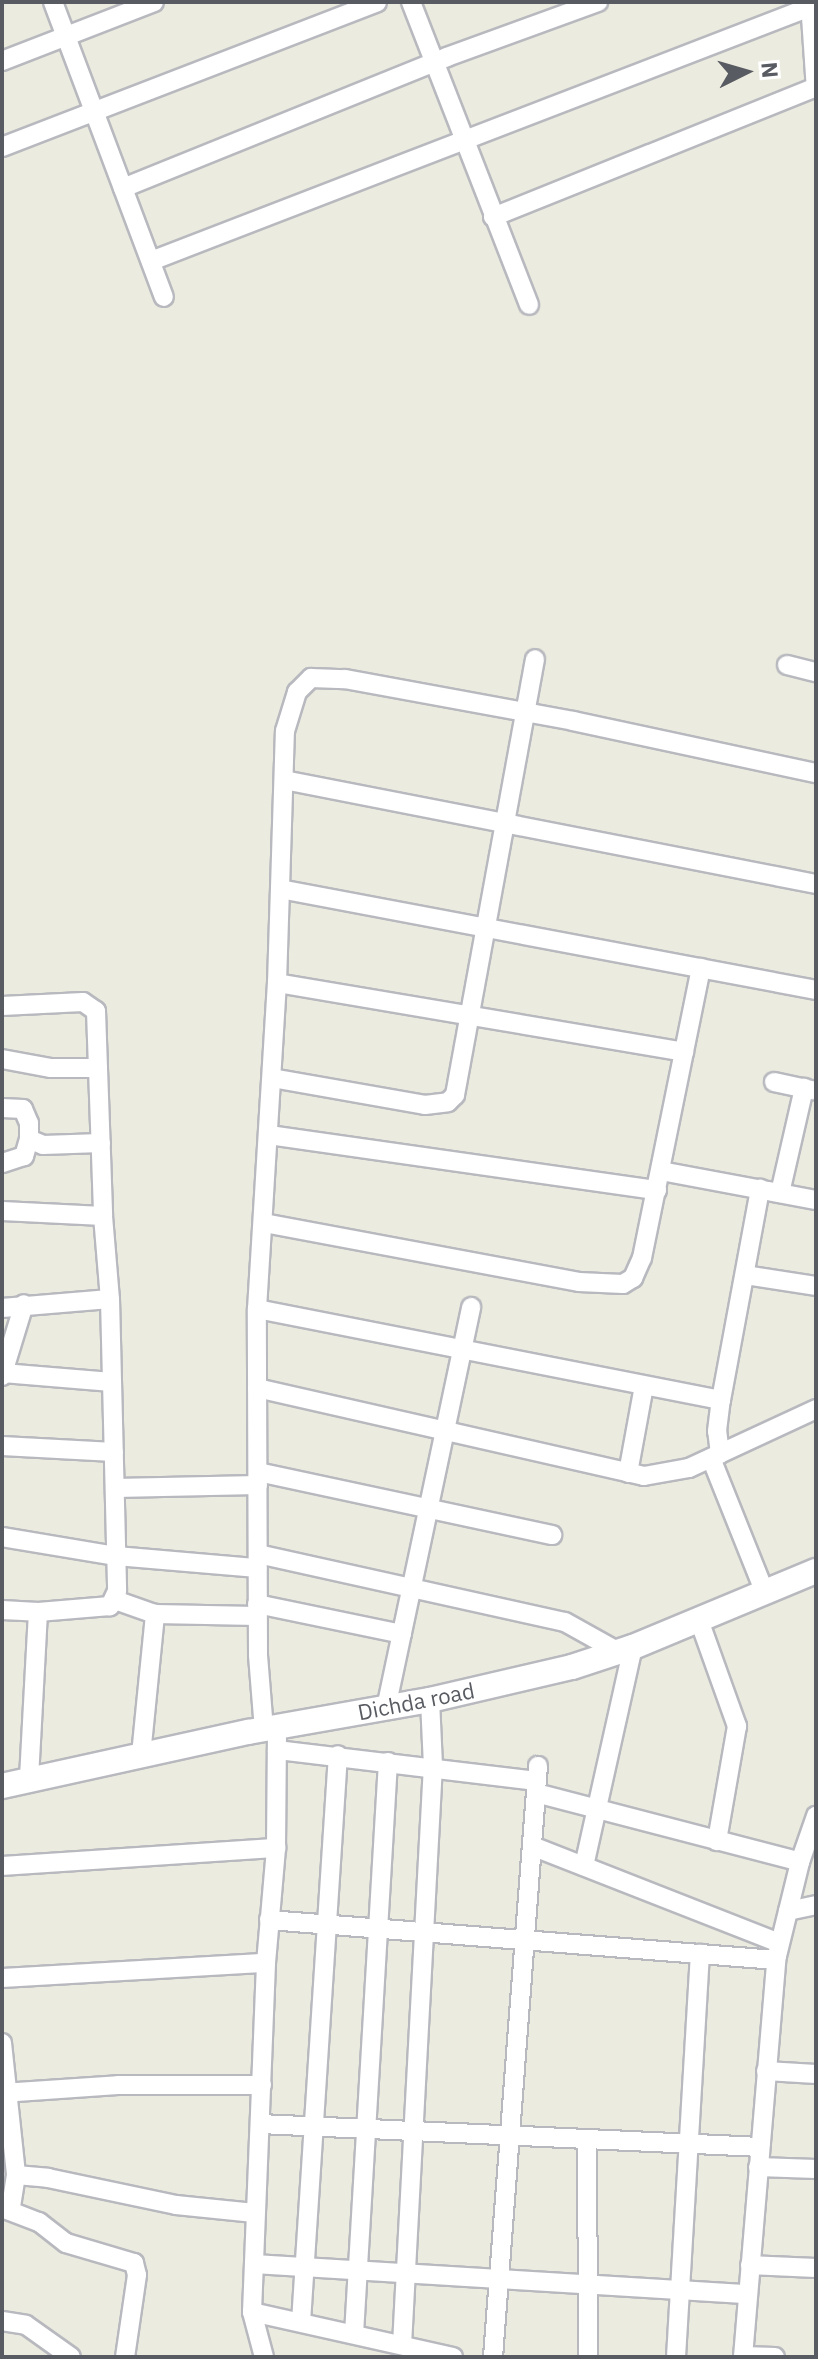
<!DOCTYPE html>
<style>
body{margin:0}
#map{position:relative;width:818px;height:2359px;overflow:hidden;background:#ecebdf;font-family:"IBM Plex Sans",sans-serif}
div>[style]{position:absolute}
.roads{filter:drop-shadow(2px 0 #b8b9bf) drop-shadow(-2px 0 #b8b9bf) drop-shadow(0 2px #b8b9bf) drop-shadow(0 -2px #b8b9bf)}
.street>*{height:18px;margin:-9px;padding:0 9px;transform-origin:9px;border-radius:9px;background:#fff}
.secondary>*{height:24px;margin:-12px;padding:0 12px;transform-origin:12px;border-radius:12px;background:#fff}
span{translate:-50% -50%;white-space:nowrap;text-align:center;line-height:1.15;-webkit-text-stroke:6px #fff;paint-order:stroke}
.street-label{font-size:22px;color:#585b61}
.frame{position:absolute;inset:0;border:4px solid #585b61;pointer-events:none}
.north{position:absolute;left:706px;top:32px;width:80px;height:80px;-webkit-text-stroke:6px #fff;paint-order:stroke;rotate:85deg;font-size:22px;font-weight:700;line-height:32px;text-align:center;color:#585b61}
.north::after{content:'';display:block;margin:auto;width:28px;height:36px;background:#585b61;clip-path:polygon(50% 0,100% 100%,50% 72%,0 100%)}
</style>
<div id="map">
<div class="roads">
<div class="street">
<i style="left:53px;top:2px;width:315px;rotate:69.4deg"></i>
<i style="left:411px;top:2px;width:325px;rotate:68.7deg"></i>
<i style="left:810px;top:2px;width:87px;rotate:86.1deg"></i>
<i style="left:2px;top:61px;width:163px;rotate:-21.2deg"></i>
<i style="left:2px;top:147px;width:402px;rotate:-21.1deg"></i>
<i style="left:123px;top:188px;width:349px;rotate:-22deg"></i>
<i style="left:447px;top:57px;width:161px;rotate:-20deg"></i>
<i style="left:493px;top:217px;width:348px;rotate:-21.9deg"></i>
<i style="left:151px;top:261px;width:706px;rotate:-21.08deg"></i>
<i style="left:787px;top:665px;width:30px;rotate:14deg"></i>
<i style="left:284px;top:780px;width:542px;rotate:11.06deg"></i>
<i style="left:280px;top:889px;width:545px;rotate:10.67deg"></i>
<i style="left:277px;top:983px;width:413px;rotate:9.6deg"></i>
<i style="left:2px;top:1006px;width:81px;rotate:-2.8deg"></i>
<i style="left:83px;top:1002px;width:16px;rotate:35deg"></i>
<i style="left:96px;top:1011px;width:205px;rotate:88deg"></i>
<i style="left:103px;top:1216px;width:83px;rotate:85.2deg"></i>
<i style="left:110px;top:1299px;width:292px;rotate:88.6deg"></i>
<i style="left:117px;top:1591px;width:17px;rotate:115deg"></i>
<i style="left:110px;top:1606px;width:72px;rotate:175.2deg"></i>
<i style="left:2px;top:1059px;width:50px;rotate:10.4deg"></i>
<i style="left:51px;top:1068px;width:47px"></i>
<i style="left:272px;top:1078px;width:155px;rotate:10deg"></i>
<i style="left:425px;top:1105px;width:23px;rotate:-7deg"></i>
<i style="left:448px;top:1102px;width:10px;rotate:-45deg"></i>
<i style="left:455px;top:1095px;width:443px;rotate:-79.6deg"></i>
<i style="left:774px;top:1082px;width:40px;rotate:12deg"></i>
<i style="left:2px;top:1108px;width:21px;rotate:3deg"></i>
<i style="left:23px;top:1109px;width:15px;rotate:67deg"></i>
<i style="left:29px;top:1123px;width:16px;rotate:90deg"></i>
<i style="left:29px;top:1139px;width:18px;rotate:106deg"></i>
<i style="left:24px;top:1156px;width:23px;rotate:162deg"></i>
<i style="left:269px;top:1135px;width:392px;rotate:8.1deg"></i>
<i style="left:29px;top:1139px;width:15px;rotate:23deg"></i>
<i style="left:43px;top:1145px;width:58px;rotate:-2deg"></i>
<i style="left:661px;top:1171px;width:158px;rotate:10.6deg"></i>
<i style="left:780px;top:1193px;width:108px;rotate:-77.1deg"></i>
<i style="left:2px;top:1211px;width:101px;rotate:2.8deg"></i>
<i style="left:264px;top:1223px;width:320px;rotate:10.6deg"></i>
<i style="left:579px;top:1282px;width:44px;rotate:2.6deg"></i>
<i style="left:623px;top:1284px;width:12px;rotate:-31deg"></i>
<i style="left:633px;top:1278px;width:22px;rotate:-66deg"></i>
<i style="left:642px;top:1258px;width:296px;rotate:-78.5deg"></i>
<i style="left:745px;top:1275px;width:72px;rotate:8.8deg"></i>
<i style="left:2px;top:1308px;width:108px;rotate:-4.8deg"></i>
<i style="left:257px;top:1309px;width:473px;rotate:11.1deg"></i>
<i style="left:3px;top:1373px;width:109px;rotate:4.7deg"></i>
<i style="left:2px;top:1376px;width:75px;rotate:-73deg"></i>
<i style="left:257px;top:1388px;width:397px;rotate:12.8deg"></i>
<i style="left:644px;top:1476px;width:46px;rotate:-10.1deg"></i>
<i style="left:689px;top:1468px;width:140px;rotate:-24.9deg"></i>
<i style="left:2px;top:1446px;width:112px;rotate:3.1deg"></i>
<i style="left:720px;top:1454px;width:23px;rotate:-97deg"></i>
<i style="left:717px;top:1431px;width:31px;rotate:-83deg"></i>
<i style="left:721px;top:1400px;width:215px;rotate:-79.5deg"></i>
<i style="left:711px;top:1458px;width:145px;rotate:68.2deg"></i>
<i style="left:258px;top:1472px;width:301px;rotate:12.1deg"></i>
<i style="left:628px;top:1473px;width:88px;rotate:-79.6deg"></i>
<i style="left:115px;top:1488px;width:143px;rotate:-1.2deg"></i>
<i style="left:2px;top:1537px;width:116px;rotate:9.5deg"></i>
<i style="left:116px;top:1556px;width:142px;rotate:4.9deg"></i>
<i style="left:258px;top:1554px;width:314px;rotate:12.5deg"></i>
<i style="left:565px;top:1622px;width:62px;rotate:29.1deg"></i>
<i style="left:115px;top:1600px;width:42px;rotate:19.3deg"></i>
<i style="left:155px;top:1614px;width:102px;rotate:1.1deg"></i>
<i style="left:257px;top:1604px;width:148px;rotate:11.7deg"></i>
<i style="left:2px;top:1610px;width:36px;rotate:3deg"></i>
<i style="left:38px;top:1612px;width:168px;rotate:93.1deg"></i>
<i style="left:699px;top:1620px;width:113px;rotate:70.3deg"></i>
<i style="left:737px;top:1726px;width:117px;rotate:99.9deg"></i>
<i style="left:386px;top:1708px;width:410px;rotate:-78deg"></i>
<i style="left:264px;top:1730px;width:75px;rotate:-94.6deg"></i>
<i style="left:258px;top:1655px;width:346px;rotate:-90.2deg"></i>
<i style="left:257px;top:1309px;width:327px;rotate:-86.5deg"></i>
<i style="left:277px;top:983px;width:252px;rotate:-88.2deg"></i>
<i style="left:285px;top:731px;width:41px;rotate:-72.9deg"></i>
<i style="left:297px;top:692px;width:20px;rotate:-45deg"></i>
<i style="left:311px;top:678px;width:34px;rotate:2deg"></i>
<i style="left:345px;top:679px;width:232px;rotate:10.4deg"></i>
<i style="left:573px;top:721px;width:249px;rotate:12.1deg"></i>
<i style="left:277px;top:1750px;width:261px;rotate:6.8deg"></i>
<i style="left:141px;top:1755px;width:142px;rotate:-84.3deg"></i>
<i style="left:536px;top:1793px;width:273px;rotate:14.6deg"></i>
<i style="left:532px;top:1846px;width:266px;rotate:21.4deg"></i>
<i style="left:2px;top:1866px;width:275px;rotate:-3.8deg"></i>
<i style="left:584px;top:1866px;width:224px;rotate:-77.4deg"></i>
<i style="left:788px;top:1911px;width:29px;rotate:-12deg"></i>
<i style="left:269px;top:1920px;width:509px;rotate:4.51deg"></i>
<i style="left:2px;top:1978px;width:264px;rotate:-3.3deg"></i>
<i style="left:2px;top:2043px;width:133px;rotate:83.9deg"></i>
<i style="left:16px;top:2175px;width:36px;rotate:99deg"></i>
<i style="left:766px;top:2071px;width:50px;rotate:3.4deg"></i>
<i style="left:2px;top:2093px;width:116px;rotate:-3.9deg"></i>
<i style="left:118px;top:2085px;width:144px"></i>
<i style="left:260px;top:2124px;width:501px;rotate:2.63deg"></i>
<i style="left:587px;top:2139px;width:218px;rotate:89.7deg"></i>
<i style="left:758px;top:2167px;width:58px;rotate:2deg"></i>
<i style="left:16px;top:2175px;width:32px;rotate:5deg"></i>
<i style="left:48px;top:2178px;width:131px;rotate:11.9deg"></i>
<i style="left:176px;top:2205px;width:79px;rotate:5.8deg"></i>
<i style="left:2px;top:2208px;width:40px;rotate:21deg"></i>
<i style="left:39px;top:2222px;width:34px;rotate:38deg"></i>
<i style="left:66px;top:2243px;width:71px;rotate:16.4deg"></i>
<i style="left:134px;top:2263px;width:12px;rotate:76deg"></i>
<i style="left:137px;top:2275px;width:83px;rotate:98.3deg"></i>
<i style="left:254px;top:2264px;width:495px;rotate:3.5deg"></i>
<i style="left:750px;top:2265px;width:66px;rotate:2.6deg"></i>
<i style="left:252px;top:2312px;width:206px;rotate:12.6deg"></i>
<i style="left:2px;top:2321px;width:24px;rotate:9deg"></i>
<i style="left:26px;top:2325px;width:55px;rotate:35.4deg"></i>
<i style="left:301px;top:2322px;width:568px;rotate:-86.27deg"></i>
<i style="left:354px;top:2334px;width:573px;rotate:-86.6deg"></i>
<i style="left:402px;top:2345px;width:580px;rotate:-86.94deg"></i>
<i style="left:433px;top:1766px;width:66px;rotate:-92.6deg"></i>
<i style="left:743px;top:2356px;width:32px;rotate:2deg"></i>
<i style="left:264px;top:2357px;width:47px;rotate:-104.9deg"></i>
<i style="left:252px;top:2312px;width:349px;rotate:-87.7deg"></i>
<i style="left:266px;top:1963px;width:115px;rotate:-85deg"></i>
<i style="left:276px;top:1848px;width:121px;rotate:-89.5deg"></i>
<i style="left:493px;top:2357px;width:593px;rotate:-85.65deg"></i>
<i style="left:676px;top:2357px;width:404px;rotate:-86.6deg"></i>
<i style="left:743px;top:2357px;width:398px;rotate:-85.2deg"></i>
<i style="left:776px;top:1960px;width:101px;rotate:-76.2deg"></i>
<i style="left:800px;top:1862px;width:49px;rotate:-70.8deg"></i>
</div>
<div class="secondary">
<i style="left:2px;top:1786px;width:252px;rotate:-12.4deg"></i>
<i style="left:248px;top:1732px;width:185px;rotate:-10deg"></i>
<i style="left:430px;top:1700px;width:146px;rotate:-13.1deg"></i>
<i style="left:572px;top:1667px;width:64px;rotate:-18.2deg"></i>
<i style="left:633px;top:1647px;width:198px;rotate:-22.6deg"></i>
</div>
</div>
<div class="street-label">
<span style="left:416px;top:1701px;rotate:-11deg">Dichda road</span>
</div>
<div class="frame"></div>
<div class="north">N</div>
</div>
